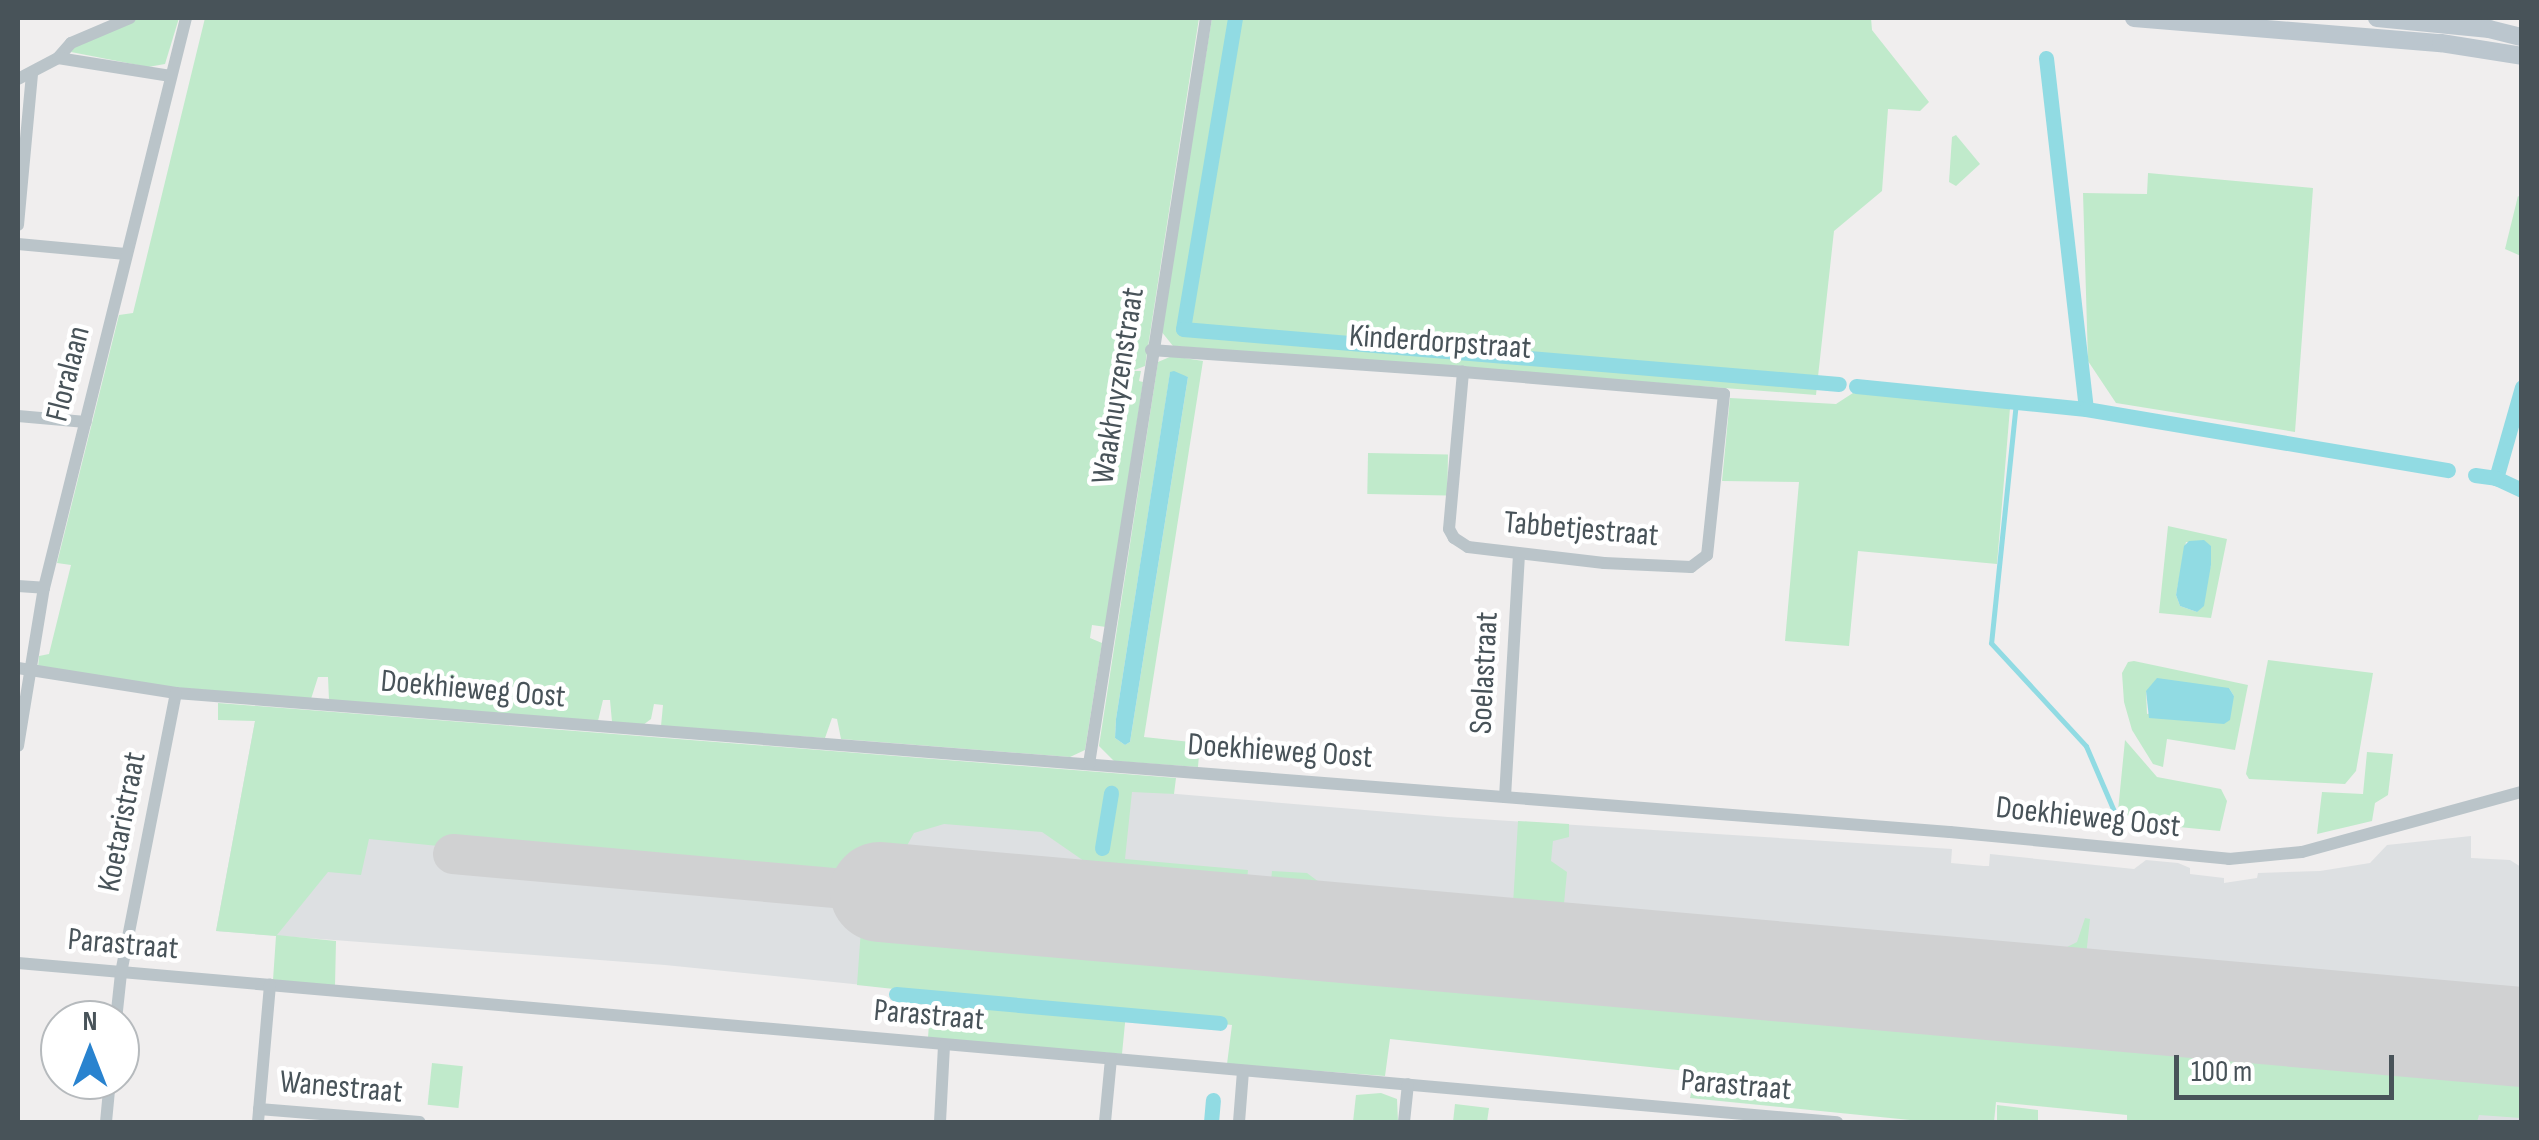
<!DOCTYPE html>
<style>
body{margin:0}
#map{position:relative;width:2539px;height:1140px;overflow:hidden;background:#f0eeee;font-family:"Sofia Sans Condensed",sans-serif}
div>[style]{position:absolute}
.airport>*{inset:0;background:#dde0e2}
.green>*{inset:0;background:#c0eacb;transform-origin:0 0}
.water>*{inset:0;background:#91dbe3}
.stream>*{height:5px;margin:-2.5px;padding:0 2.5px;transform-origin:2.5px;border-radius:2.5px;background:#91dbe3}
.canal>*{height:15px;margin:-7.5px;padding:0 7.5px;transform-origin:7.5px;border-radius:7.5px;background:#91dbe3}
.taxiway>*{height:40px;margin:-20px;padding:0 20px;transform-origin:20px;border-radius:20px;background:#d0d1d2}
.runway>*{height:100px;margin:-50px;padding:0 50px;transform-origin:50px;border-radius:50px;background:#d0d1d2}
.minor>*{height:12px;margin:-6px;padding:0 6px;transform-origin:6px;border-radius:6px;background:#bac4c9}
.secondary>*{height:18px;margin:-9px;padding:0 9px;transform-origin:9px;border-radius:9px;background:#bbc6ce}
span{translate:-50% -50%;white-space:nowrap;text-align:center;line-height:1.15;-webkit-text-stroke:9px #fff;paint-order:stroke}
.street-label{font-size:32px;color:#485359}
.frame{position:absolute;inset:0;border:20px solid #485359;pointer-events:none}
.north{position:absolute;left:40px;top:1000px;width:100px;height:100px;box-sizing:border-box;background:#fff;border:2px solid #b6babd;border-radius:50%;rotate:0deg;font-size:28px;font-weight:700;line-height:40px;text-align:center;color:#485359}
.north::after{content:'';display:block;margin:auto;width:35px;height:45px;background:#2983cf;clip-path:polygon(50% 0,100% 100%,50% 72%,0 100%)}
.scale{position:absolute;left:2174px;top:1055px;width:220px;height:45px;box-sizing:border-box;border:5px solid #485359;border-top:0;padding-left:12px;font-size:30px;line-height:35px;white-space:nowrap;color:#485359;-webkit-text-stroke:8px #fff;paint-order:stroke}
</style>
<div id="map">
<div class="airport">
<i style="clip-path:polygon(256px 716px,1448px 817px,1952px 849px,1951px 863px,1984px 866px,1989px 866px,1990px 854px,2134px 869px,2146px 860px,2178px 863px,2190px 868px,2190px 874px,2224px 878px,2224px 883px,2257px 878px,2258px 873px,2320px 871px,2370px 863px,2387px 845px,2471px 836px,2471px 858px,2510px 860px,2521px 867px,2521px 1122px,2215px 1122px,665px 965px,216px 931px)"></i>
</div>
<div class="green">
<i style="clip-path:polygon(137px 18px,179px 18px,165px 64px,148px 67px,71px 52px,76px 44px)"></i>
<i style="clip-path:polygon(205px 18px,1199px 18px,1145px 366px,1132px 371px,1141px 371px,1139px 381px,1143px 382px,1106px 627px,1092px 625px,1090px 638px,1102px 643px,1085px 750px,1070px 757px,841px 739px,837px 719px,832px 718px,825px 738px,661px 726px,663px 705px,654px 704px,651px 719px,643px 725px,612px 722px,610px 700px,603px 700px,598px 721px,329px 700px,328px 677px,318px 677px,311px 699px,63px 678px,38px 668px,39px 656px,49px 654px,71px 565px,57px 563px,119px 315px,133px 313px)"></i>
<i style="clip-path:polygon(1212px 18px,1871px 18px,1872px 30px,1929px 102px,1920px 111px,1888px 109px,1882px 191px,1834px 231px,1816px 395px,1173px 346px,1161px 331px)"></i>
<i style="clip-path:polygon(1956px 135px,1980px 164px,1956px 186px,1949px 182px,1952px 137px)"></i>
<i style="clip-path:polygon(2148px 173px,2313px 188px,2295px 432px,2116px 403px,2088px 361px,2083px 193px,2147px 194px)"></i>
<i style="clip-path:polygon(2518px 196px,2521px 198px,2521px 256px,2505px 249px)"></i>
<i style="clip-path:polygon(evenodd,1172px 356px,1203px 361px,1144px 737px,1200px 743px,1198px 767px,1114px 761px,1099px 746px,1158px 362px,1172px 356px,1170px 373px,1188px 377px,1130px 742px,1125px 745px,1115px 738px,1116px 719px,1170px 373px)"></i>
<i style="clip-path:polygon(1853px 393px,2010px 408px,1997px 564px,1858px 551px,1849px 646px,1785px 641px,1799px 482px,1722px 481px,1730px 398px,1836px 404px)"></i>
<i style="left:1368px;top:453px;width:80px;height:41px;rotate:1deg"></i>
<i style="clip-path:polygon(evenodd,2168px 526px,2227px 539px,2211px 618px,2159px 613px,2168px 526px,2186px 542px,2211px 546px,2211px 565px,2197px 612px,2180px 606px,2176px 595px,2186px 542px)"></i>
<i style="clip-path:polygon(2268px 660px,2373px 673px,2356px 771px,2345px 784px,2249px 779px,2246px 774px)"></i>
<i style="clip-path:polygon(evenodd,2134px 661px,2248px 685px,2235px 750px,2167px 739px,2163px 767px,2153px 764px,2132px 730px,2124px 702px,2122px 673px,2128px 662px,2134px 661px,2229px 688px,2234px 696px,2147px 714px,2146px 691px,2229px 688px)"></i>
<i style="clip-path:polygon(218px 703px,1176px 778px,1174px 794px,1132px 792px,1125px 859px,1248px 870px,1245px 901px,1123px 888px,1042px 832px,944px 824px,914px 833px,893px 871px,867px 874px,539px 843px,537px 856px,369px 839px,361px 875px,328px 872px,277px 935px,336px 941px,335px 986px,273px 980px,276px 936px,216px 931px,255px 721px,218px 720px)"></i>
<i style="clip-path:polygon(2125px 740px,2157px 777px,2221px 789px,2227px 801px,2220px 831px,2117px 821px)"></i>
<i style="clip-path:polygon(2367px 752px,2393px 754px,2388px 795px,2375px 803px,2372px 821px,2317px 834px,2322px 792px,2363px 794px)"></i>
<i style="clip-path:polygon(1518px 821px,1569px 824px,1569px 837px,1553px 841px,1551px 861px,1567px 872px,1562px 925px,1512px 921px)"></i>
<i style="clip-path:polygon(1272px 871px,1307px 873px,1335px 894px,1338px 910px,1269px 902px)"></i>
<i style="clip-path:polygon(2085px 918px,2090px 919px,2086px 956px,2069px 971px,2045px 967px,2047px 946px,2065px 948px,2077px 942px)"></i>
<i style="clip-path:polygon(861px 929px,2521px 1080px,2521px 1118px,2479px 1115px,2477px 1122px,2127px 1122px,2127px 1115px,1996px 1102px,1994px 1122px,1930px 1122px,1690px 1098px,1696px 1072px,1390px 1039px,1385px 1076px,1227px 1064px,1232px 1025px,1126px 1013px,1122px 1054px,928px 1038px,931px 993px,857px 985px)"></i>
<i style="left:1981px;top:940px;width:49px;height:24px;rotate:7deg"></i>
<i style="left:432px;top:1063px;width:31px;height:42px;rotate:6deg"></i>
<i style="clip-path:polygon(1381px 1093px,1397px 1099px,1398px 1122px,1353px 1122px,1356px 1095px)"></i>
<i style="clip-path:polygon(1455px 1104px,1489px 1108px,1487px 1122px,1453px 1122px)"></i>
<i style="clip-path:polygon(1997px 1105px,2038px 1110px,2038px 1122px,1997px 1122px)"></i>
</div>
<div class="water">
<i style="clip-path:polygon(1174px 371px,1188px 377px,1130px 742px,1125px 745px,1115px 738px,1116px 719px,1170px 372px)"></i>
<i style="clip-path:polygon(2204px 540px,2211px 546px,2211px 565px,2204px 606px,2197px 612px,2180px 606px,2176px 595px,2184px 546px,2189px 541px)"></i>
<i style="clip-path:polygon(2157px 678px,2229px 688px,2234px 696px,2230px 720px,2224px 724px,2149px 718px,2146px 691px)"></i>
</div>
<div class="stream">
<i style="left:2016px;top:402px;width:242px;rotate:95.9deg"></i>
<i style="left:1991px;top:643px;width:140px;rotate:47.3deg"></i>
<i style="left:2086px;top:746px;width:71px;rotate:66.7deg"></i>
</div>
<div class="canal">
<i style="left:1235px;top:18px;width:315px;rotate:99.5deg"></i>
<i style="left:1183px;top:329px;width:658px;rotate:4.79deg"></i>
<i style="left:2046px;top:58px;width:353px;rotate:83.5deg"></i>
<i style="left:1856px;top:386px;width:231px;rotate:5.7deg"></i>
<i style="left:2086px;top:409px;width:367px;rotate:9.6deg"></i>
<i style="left:2522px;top:387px;width:95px;rotate:105.9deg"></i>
<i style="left:2496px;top:478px;width:29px;rotate:25deg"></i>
<i style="left:2475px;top:475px;width:21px;rotate:8deg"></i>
<i style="left:1102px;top:848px;width:56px;rotate:-80.7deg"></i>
<i style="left:896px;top:994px;width:325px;rotate:5.1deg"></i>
<i style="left:1211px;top:1122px;width:22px;rotate:-85deg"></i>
</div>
<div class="taxiway">
<i style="left:453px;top:854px;width:429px;rotate:5.1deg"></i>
<i style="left:2520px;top:1036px;width:4px;rotate:56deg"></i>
</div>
<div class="runway">
<i style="left:880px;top:892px;width:1648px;rotate:5.05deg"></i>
</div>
<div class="minor">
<i style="left:58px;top:58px;width:20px;rotate:-49deg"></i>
<i style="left:71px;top:43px;width:64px;rotate:-23deg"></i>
<i style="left:18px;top:79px;width:45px;rotate:-27.7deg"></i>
<i style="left:58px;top:58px;width:114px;rotate:9.1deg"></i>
<i style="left:18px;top:225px;width:153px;rotate:-84.7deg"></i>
<i style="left:18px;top:244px;width:108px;rotate:5.3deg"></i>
<i style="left:1151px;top:350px;width:313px;rotate:4deg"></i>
<i style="left:1463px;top:372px;width:262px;rotate:4.8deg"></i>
<i style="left:1724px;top:394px;width:162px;rotate:96deg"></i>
<i style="left:1707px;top:555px;width:20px;rotate:143deg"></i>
<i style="left:1691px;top:567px;width:87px;rotate:-177.4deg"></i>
<i style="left:1604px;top:563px;width:137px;rotate:-173.3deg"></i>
<i style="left:1468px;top:547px;width:17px;rotate:-147deg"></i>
<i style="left:1454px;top:538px;width:10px;rotate:-119deg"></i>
<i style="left:1449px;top:529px;width:158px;rotate:-84.9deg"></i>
<i style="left:18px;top:416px;width:68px;rotate:5deg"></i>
<i style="left:18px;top:586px;width:26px;rotate:4deg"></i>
<i style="left:18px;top:668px;width:160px;rotate:9deg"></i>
<i style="left:176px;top:693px;width:1779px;rotate:4.48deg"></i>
<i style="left:1950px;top:832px;width:280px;rotate:5.5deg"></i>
<i style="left:2229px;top:859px;width:73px;rotate:-5.5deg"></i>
<i style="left:2302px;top:852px;width:228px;rotate:-15.3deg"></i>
<i style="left:18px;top:746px;width:160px;rotate:-80.7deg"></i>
<i style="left:44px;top:588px;width:587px;rotate:-76.01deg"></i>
<i style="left:1089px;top:764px;width:755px;rotate:-81.09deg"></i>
<i style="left:1505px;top:797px;width:244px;rotate:-86.7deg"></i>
<i style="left:18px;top:963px;width:1826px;rotate:5deg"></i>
<i style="left:116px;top:1020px;width:47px;rotate:-83.9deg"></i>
<i style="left:121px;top:973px;width:285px;rotate:-78.9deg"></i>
<i style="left:259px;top:1109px;width:161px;rotate:4.6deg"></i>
<i style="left:106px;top:1122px;width:42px;rotate:-84.6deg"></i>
<i style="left:258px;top:1122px;width:138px;rotate:-85deg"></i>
<i style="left:940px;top:1122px;width:77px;rotate:-87deg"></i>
<i style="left:1105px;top:1122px;width:63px;rotate:-84.6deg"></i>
<i style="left:1239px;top:1122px;width:51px;rotate:-85.5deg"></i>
<i style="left:1404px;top:1122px;width:38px;rotate:-84deg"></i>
</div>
<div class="secondary">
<i style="left:2134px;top:18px;width:308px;rotate:4.7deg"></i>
<i style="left:2441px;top:43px;width:82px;rotate:9.1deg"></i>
<i style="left:2377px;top:18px;width:113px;rotate:5.6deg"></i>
<i style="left:2489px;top:29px;width:34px;rotate:14deg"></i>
</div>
<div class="street-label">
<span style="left:1440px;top:343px;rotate:4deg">Kinderdorpstraat</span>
<span style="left:69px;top:374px;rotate:-76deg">Floralaan</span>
<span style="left:1119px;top:386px;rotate:-81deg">Waakhuyzenstraat</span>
<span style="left:1581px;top:530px;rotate:5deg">Tabbetjestraat</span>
<span style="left:1485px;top:673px;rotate:-87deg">Soelastraat</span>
<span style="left:473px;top:690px;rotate:5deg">Doekhieweg Oost</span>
<span style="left:1280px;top:752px;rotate:4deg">Doekhieweg Oost</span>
<span style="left:2088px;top:818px;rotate:6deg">Doekhieweg Oost</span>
<span style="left:123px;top:822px;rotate:-79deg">Koetaristraat</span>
<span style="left:123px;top:945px;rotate:5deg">Parastraat</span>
<span style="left:929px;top:1016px;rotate:5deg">Parastraat</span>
<span style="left:1736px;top:1086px;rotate:5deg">Parastraat</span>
<span style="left:341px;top:1088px;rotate:5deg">Wanestraat</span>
</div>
<div class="frame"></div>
<div class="north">N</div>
<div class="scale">100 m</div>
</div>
